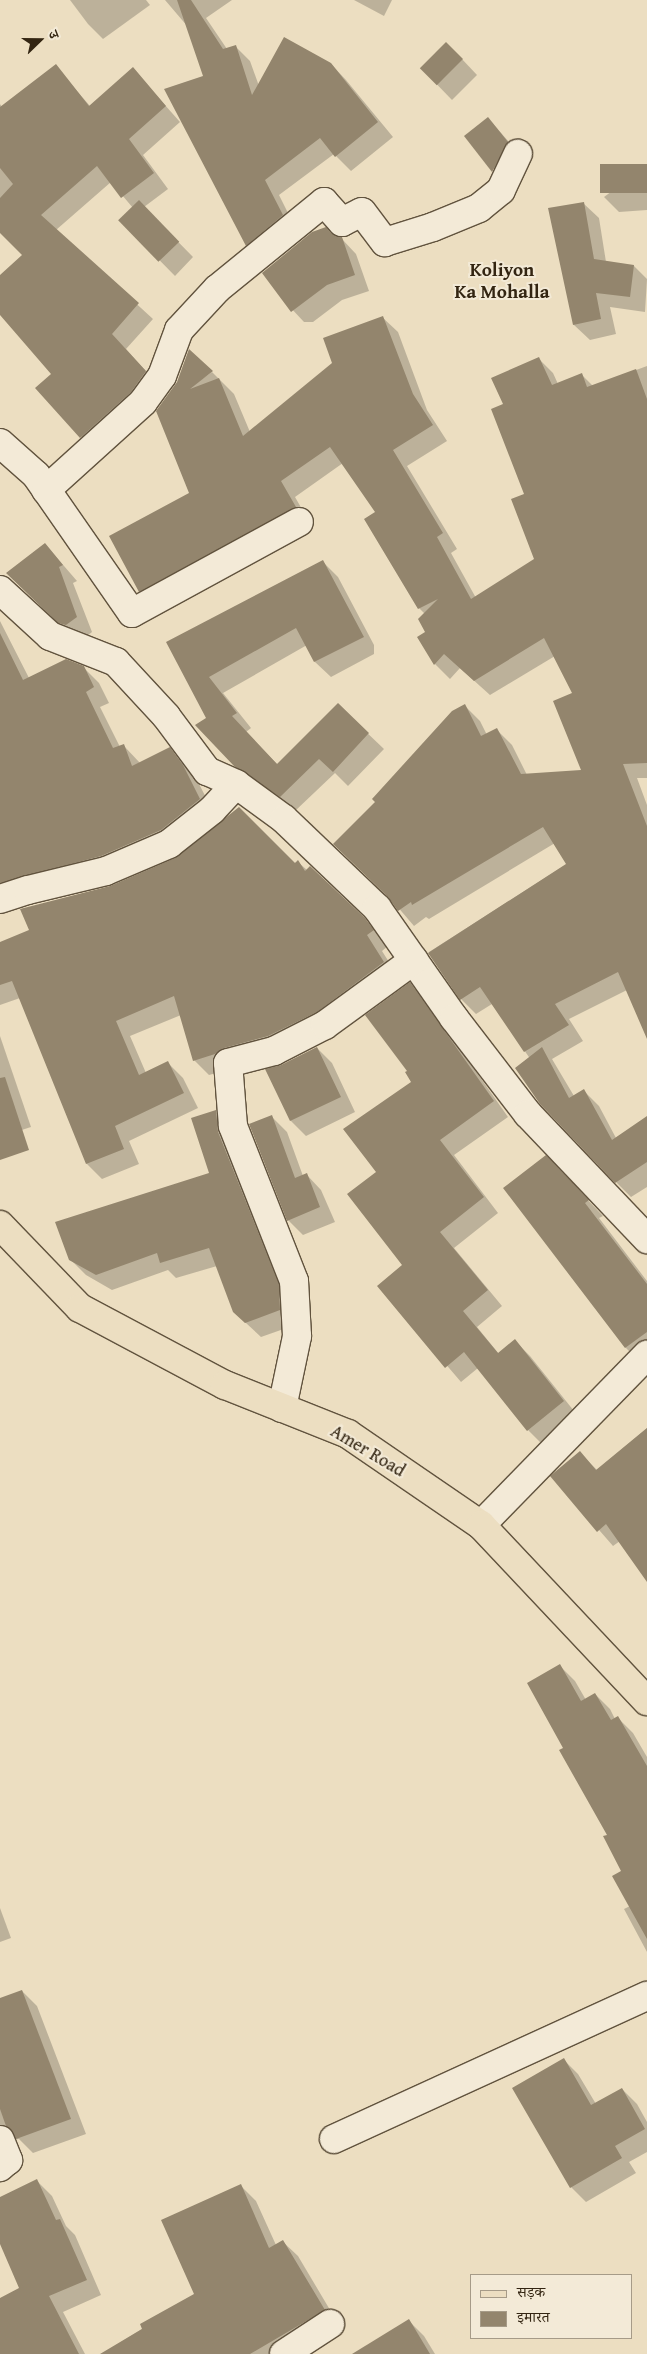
<!DOCTYPE html>
<meta charset="utf-8">
<style>
body{margin:0}
#map{position:relative;width:647px;height:2354px;overflow:hidden;background:#ecdec1;font-family:"Gentium Book Plus","Noto Serif Devanagari",serif}
div>[style]{position:absolute}
.shadow>*{inset:0;background:#0003}
.building>*{inset:0;background:#93856d;transform-origin:0 0}
.roads{filter:drop-shadow(1px 0 #61533e) drop-shadow(-1px 0 #61533e) drop-shadow(0 1px #61533e) drop-shadow(0 -1px #61533e)}
.minor>*{height:28px;margin:-14px;padding:0 14px;transform-origin:14px;border-radius:14px;background:#f3ead7}
.major>*{height:28px;margin:-14px;padding:0 14px;transform-origin:14px;border-radius:14px;background:#ecdec1}
span{translate:-50% -50%;white-space:nowrap;text-align:center;line-height:1.15;-webkit-text-stroke:4px #f3ead7;paint-order:stroke}
.street-label{font-size:18px;color:#332512}
.neighbourhood-label{font-size:19px;color:#332512;font-weight:700}
.legend{position:absolute;left:470px;top:2274px;width:162px;height:65px;box-sizing:border-box;background:#f3ead7;border:1px solid #a69b88;margin:0;padding:6px 9px;list-style:none;font-size:15px;color:#332512}
.legend li{display:flex;align-items:center;gap:10px;height:25px}
.legend b{width:25px;border:1px solid #a69b88}
.north{position:absolute;left:15px;top:15px;width:50px;height:50px;-webkit-text-stroke:4px #f3ead7;paint-order:stroke;rotate:68deg;font-size:14px;font-weight:700;line-height:20px;text-align:center;color:#332512}
.north::after{content:'';display:block;margin:auto;width:18px;height:22px;background:#332512;clip-path:polygon(50% 0,100% 100%,50% 72%,0 100%)}
</style>
<div id="map">
<div class="shadow">
<i style="clip-path:polygon(70px 0,146px 0,150px 5px,103px 39px,88px 24px)"></i>
<i style="clip-path:polygon(165px 0,232px 0,206px 18px,227px 49px,235px 46px,250px 61px,259px 86px,331px 64px,346px 80px,393px 137px,351px 171px,334px 154px,279px 195px,297px 231px,262px 260px,247px 245px,205px 77px,188px 27px)"></i>
<i style="clip-path:polygon(354px 0,392px 0,384px 16px)"></i>
<i style="clip-path:polygon(461px 58px,477px 75px,452px 100px,421px 68px)"></i>
<i style="clip-path:polygon(55px 66px,90px 106px,133px 69px,180px 122px,143px 155px,168px 189px,144px 207px,193px 257px,175px 276px,120px 220px,133px 208px,111px 182px,56px 230px,153px 319px,126px 349px,160px 387px,96px 452px,36px 388px,53px 374px,0 313px,0 277px,24px 255px,0 231px,0 104px,2px 107px)"></i>
<i style="clip-path:polygon(488px 118px,523px 158px,508px 185px,465px 136px)"></i>
<i style="clip-path:polygon(647px 165px,647px 210px,619px 212px,604px 197px)"></i>
<i style="clip-path:polygon(583px 203px,599px 218px,606px 262px,634px 266px,647px 279px,645px 312px,610px 307px,616px 334px,590px 340px,574px 325px)"></i>
<i style="clip-path:polygon(331px 234px,341px 238px,356px 254px,369px 291px,342px 300px,313px 322px,304px 322px,289px 306px)"></i>
<i style="clip-path:polygon(382px 317px,398px 332px,427px 410px,447px 441px,407px 466px,457px 549px,451px 553px,476px 598px,536px 560px,526px 495px,504px 405px,538px 358px,553px 373px,558px 384px,582px 375px,593px 386px,647px 366px,647px 778px,637px 778px,647px 805px,647px 1036px,627px 990px,569px 1019px,583px 1041px,552px 1059px,574px 1096px,584px 1091px,599px 1106px,616px 1138px,647px 1118px,647px 1187px,631px 1197px,616px 1182px,492px 1004px,476px 1014px,461px 999px,429px 952px,567px 864px,555px 843px,429px 919px,426px 917px,414px 926px,390px 898px,377px 802px,465px 706px,480px 721px,487px 735px,496px 729px,512px 745px,527px 775px,583px 771px,574px 694px,555px 656px,490px 695px,460px 668px,450px 679px,435px 664px,419px 638px,427px 633px,425px 614px,419px 608px,377px 512px,343px 463px,295px 497px,310px 523px,155px 606px,140px 591px,191px 494px,157px 411px,212px 372px,234px 394px,250px 432px,334px 364px)"></i>
<i style="clip-path:polygon(45px 544px,77px 581px,73px 583px,92px 632px,82px 640px,75px 637px,23px 588px)"></i>
<i style="clip-path:polygon(323px 562px,338px 577px,374px 645px,374px 654px,331px 677px,315px 662px,307px 645px,223px 693px,251px 728px,246px 732px,278px 765px,338px 705px,384px 749px,348px 786px,335px 773px,295px 811px,251px 781px,235px 765px,167px 643px)"></i>
<i style="clip-path:polygon(0 621px,29px 678px,83px 667px,99px 683px,109px 703px,100px 707px,120px 747px,124px 746px,140px 763px,170px 749px,198px 782px,215px 815px,0 907px)"></i>
<i style="clip-path:polygon(298px 862px,380px 935px,388px 946px,382px 951px,399px 978px,231px 1069px,209px 1075px,194px 1060px,181px 1015px,130px 1036px,146px 1073px,168px 1063px,183px 1078px,198px 1108px,129px 1141px,139px 1164px,102px 1179px,87px 1164px,20px 998px,0 1005px,0 943px)"></i>
<i style="clip-path:polygon(410px 984px,425px 999px,508px 1117px,454px 1155px,498px 1213px,454px 1248px,502px 1306px,477px 1327px,499px 1354px,515px 1341px,530px 1356px,578px 1416px,543px 1445px,528px 1430px,478px 1368px,461px 1382px,379px 1286px,404px 1265px,377px 1172px,413px 1082px,409px 1071px)"></i>
<i style="clip-path:polygon(0 1036px,31px 1127px,0 1137px)"></i>
<i style="clip-path:polygon(317px 1048px,332px 1063px,355px 1112px,306px 1136px,291px 1121px,267px 1070px,282px 1066px)"></i>
<i style="clip-path:polygon(216px 1112px,231px 1127px,293px 1301px,295px 1325px,261px 1337px,234px 1312px,217px 1266px,176px 1278px,168px 1270px,112px 1290px,86px 1275px,70px 1259px,211px 1174px)"></i>
<i style="clip-path:polygon(272px 1117px,287px 1132px,303px 1176px,306px 1174px,321px 1190px,335px 1222px,303px 1235px,288px 1220px)"></i>
<i style="clip-path:polygon(561px 1172px,603px 1216px,599px 1218px,647px 1281px,647px 1358px,641px 1363px,626px 1348px,505px 1188px)"></i>
<i style="clip-path:polygon(647px 1428px,647px 1580px,620px 1541px,613px 1546px,552px 1476px,580px 1453px,597px 1470px)"></i>
<i style="clip-path:polygon(560px 1666px,575px 1681px,586px 1700px,595px 1694px,610px 1709px,615px 1719px,618px 1718px,633px 1733px,647px 1757px,647px 1952px,624px 1909px,630px 1906px,622px 1872px,609px 1835px,565px 1748px)"></i>
<i style="clip-path:polygon(0 1908px,11px 1938px,0 1942px)"></i>
<i style="clip-path:polygon(22px 1991px,37px 2006px,86px 2134px,33px 2153px,19px 2139px,10px 2140px,0 2151px,0 2000px)"></i>
<i style="clip-path:polygon(563px 2059px,578px 2074px,596px 2104px,622px 2089px,637px 2104px,647px 2122px,647px 2152px,629px 2162px,636px 2173px,586px 2202px,571px 2187px)"></i>
<i style="clip-path:polygon(37px 2181px,52px 2196px,66px 2226px,75px 2235px,101px 2295px,63px 2312px,85px 2354px,0 2354px,0 2300px,21px 2289px,0 2240px,0 2198px)"></i>
<i style="clip-path:polygon(241px 2186px,256px 2201px,276px 2245px,282px 2241px,298px 2256px,339px 2325px,293px 2354px,102px 2354px,196px 2295px)"></i>
<i style="clip-path:polygon(409px 2321px,424px 2336px,435px 2354px,358px 2354px)"></i>
</div>
<div class="building">
<i style="clip-path:polygon(177px 0,191px 0,223px 49px,236px 45px,252px 95px,284px 37px,331px 63px,378px 122px,335px 157px,320px 138px,265px 180px,283px 215px,246px 246px,164px 89px,203px 76px)"></i>
<i style="left:446px;top:42px;width:24px;height:37px;rotate:45deg"></i>
<i style="clip-path:polygon(56px 64px,89px 106px,133px 67px,166px 106px,129px 139px,154px 173px,121px 198px,97px 166px,41px 215px,139px 303px,112px 334px,146px 371px,131px 392px,80px 438px,35px 388px,51px 374px,0 315px,0 275px,22px 255px,0 233px,0 198px,13px 184px,0 168px,0 107px)"></i>
<i style="clip-path:polygon(488px 117px,508px 142px,492px 172px,464px 136px)"></i>
<i style="left:647px;top:164px;width:29px;height:47px;rotate:90deg"></i>
<i style="left:139px;top:200px;width:58px;height:29px;rotate:46deg"></i>
<i style="clip-path:polygon(584px 202px,594px 259px,634px 265px,630px 297px,596px 293px,601px 319px,573px 325px,548px 208px)"></i>
<i style="clip-path:polygon(326px 227px,331px 233px,342px 237px,355px 275px,327px 285px,291px 312px,262px 273px,312px 232px)"></i>
<i style="clip-path:polygon(383px 316px,413px 394px,433px 425px,393px 450px,443px 533px,437px 537px,471px 599px,534px 559px,511px 499px,524px 494px,491px 409px,503px 404px,491px 378px,539px 357px,552px 385px,582px 373px,587px 387px,636px 369px,647px 399px,647px 763px,623px 764px,647px 826px,647px 1039px,618px 972px,555px 1004px,569px 1025px,524px 1052px,480px 987px,460px 1000px,428px 953px,566px 864px,543px 827px,412px 905px,411px 902px,398px 911px,388px 897px,333px 844px,375px 802px,372px 799px,452px 711px,465px 704px,481px 736px,497px 728px,521px 774px,581px 770px,553px 701px,572px 693px,544px 638px,474px 681px,444px 654px,434px 665px,417px 637px,425px 632px,418px 619px,438px 599px,418px 609px,364px 519px,375px 512px,330px 447px,281px 481px,296px 507px,139px 592px,109px 536px,189px 493px,156px 411px,177px 382px,189px 349px,213px 371px,190px 389px,219px 378px,243px 436px,332px 363px,323px 338px)"></i>
<i style="clip-path:polygon(45px 543px,63px 565px,59px 567px,77px 617px,66px 625px,58px 623px,6px 573px)"></i>
<i style="clip-path:polygon(323px 560px,364px 637px,314px 662px,296px 628px,209px 677px,237px 713px,232px 716px,277px 764px,338px 703px,369px 733px,333px 772px,319px 759px,280px 797px,234px 766px,195px 725px,206px 718px,166px 642px)"></i>
<i style="clip-path:polygon(0 633px,23px 680px,66px 659px,84px 666px,94px 687px,86px 692px,113px 748px,124px 744px,132px 766px,170px 747px,183px 765px,200px 799px,161px 830px,101px 856px,0 883px)"></i>
<i style="clip-path:polygon(239px 807px,295px 863px,298px 860px,305px 871px,310px 866px,365px 918px,374px 930px,367px 935px,384px 962px,317px 1012px,268px 1036px,224px 1048px,215px 1054px,193px 1061px,174px 996px,116px 1021px,139px 1075px,168px 1061px,184px 1093px,115px 1126px,124px 1149px,86px 1164px,12px 981px,0 985px,0 942px,29px 930px,20px 909px,110px 886px,175px 858px)"></i>
<i style="clip-path:polygon(410px 982px,494px 1101px,440px 1140px,484px 1197px,440px 1232px,488px 1290px,463px 1311px,498px 1353px,515px 1339px,564px 1401px,527px 1431px,464px 1352px,445px 1368px,377px 1286px,402px 1265px,347px 1194px,376px 1172px,343px 1129px,411px 1082px,405px 1072px,407px 1071px,365px 1015px)"></i>
<i style="clip-path:polygon(317px 1047px,341px 1097px,290px 1121px,265px 1069px,281px 1065px)"></i>
<i style="clip-path:polygon(542px 1047px,569px 1098px,584px 1089px,612px 1140px,647px 1116px,647px 1162px,615px 1183px,540px 1104px,515px 1068px)"></i>
<i style="clip-path:polygon(5px 1077px,29px 1150px,0 1160px,0 1078px)"></i>
<i style="clip-path:polygon(216px 1110px,218px 1132px,279px 1284px,280px 1310px,245px 1323px,233px 1312px,209px 1248px,160px 1263px,157px 1253px,96px 1275px,69px 1260px,55px 1222px,209px 1173px,191px 1118px)"></i>
<i style="clip-path:polygon(272px 1115px,295px 1178px,307px 1173px,320px 1207px,287px 1221px,249px 1124px)"></i>
<i style="clip-path:polygon(546px 1155px,589px 1200px,585px 1203px,647px 1284px,647px 1332px,625px 1348px,503px 1188px)"></i>
<i style="clip-path:polygon(647px 1428px,647px 1582px,606px 1524px,597px 1532px,550px 1476px,580px 1451px,596px 1470px)"></i>
<i style="clip-path:polygon(560px 1664px,581px 1701px,595px 1693px,611px 1720px,618px 1716px,647px 1766px,647px 1939px,612px 1876px,621px 1871px,603px 1836px,607px 1835px,559px 1750px,563px 1748px,527px 1683px)"></i>
<i style="clip-path:polygon(22px 1990px,71px 2119px,16px 2139px,6px 2126px,0 2109px,0 1998px)"></i>
<i style="clip-path:polygon(564px 2058px,591px 2105px,622px 2088px,645px 2129px,615px 2146px,622px 2158px,570px 2188px,512px 2088px)"></i>
<i style="clip-path:polygon(37px 2179px,56px 2220px,60px 2219px,87px 2280px,49px 2296px,79px 2354px,0 2354px,0 2298px,19px 2288px,0 2244px,0 2197px)"></i>
<i style="clip-path:polygon(241px 2184px,269px 2248px,283px 2240px,325px 2310px,250px 2354px,100px 2354px,142px 2329px,140px 2324px,194px 2294px,161px 2220px)"></i>
<i style="clip-path:polygon(409px 2319px,430px 2354px,352px 2354px)"></i>
</div>
<div class="roads">
<div class="minor">
<i style="left:0;top:443px;width:48px;rotate:41.6deg"></i>
<i style="left:36px;top:475px;width:168px;rotate:55.2deg"></i>
<i style="left:132px;top:613px;width:190px;rotate:-28.6deg"></i>
<i style="left:46px;top:490px;width:131px;rotate:-42.2deg"></i>
<i style="left:143px;top:402px;width:32px;rotate:-54deg"></i>
<i style="left:162px;top:376px;width:49px;rotate:-69.7deg"></i>
<i style="left:179px;top:330px;width:56px;rotate:-47.2deg"></i>
<i style="left:217px;top:289px;width:138px;rotate:-39.1deg"></i>
<i style="left:324px;top:202px;width:27px;rotate:48deg"></i>
<i style="left:342px;top:222px;width:22px;rotate:-27deg"></i>
<i style="left:362px;top:212px;width:38px;rotate:53deg"></i>
<i style="left:385px;top:242px;width:50px;rotate:-17.4deg"></i>
<i style="left:433px;top:227px;width:50px;rotate:-22.4deg"></i>
<i style="left:479px;top:208px;width:28px;rotate:-39deg"></i>
<i style="left:501px;top:190px;width:40px;rotate:-65deg"></i>
<i style="left:0;top:590px;width:68px;rotate:42.6deg"></i>
<i style="left:50px;top:636px;width:71px;rotate:21.5deg"></i>
<i style="left:116px;top:662px;width:74px;rotate:47.2deg"></i>
<i style="left:166px;top:716px;width:69px;rotate:53.3deg"></i>
<i style="left:207px;top:771px;width:32px;rotate:24deg"></i>
<i style="left:236px;top:784px;width:59px;rotate:36.1deg"></i>
<i style="left:284px;top:819px;width:129px;rotate:43.7deg"></i>
<i style="left:377px;top:908px;width:134px;rotate:55deg"></i>
<i style="left:454px;top:1018px;width:121px;rotate:52.4deg"></i>
<i style="left:528px;top:1114px;width:173px;rotate:46.4deg"></i>
<i style="left:0;top:899px;width:29px;rotate:-18deg"></i>
<i style="left:28px;top:890px;width:80px;rotate:-13.7deg"></i>
<i style="left:106px;top:871px;width:69px;rotate:-23.2deg"></i>
<i style="left:169px;top:844px;width:55px;rotate:-38.3deg"></i>
<i style="left:212px;top:810px;width:35px;rotate:-47deg"></i>
<i style="left:282px;top:1408px;width:74px;rotate:-78.2deg"></i>
<i style="left:297px;top:1336px;width:55px;rotate:-93.1deg"></i>
<i style="left:294px;top:1281px;width:167px;rotate:-111.5deg"></i>
<i style="left:233px;top:1126px;width:63px;rotate:-94.5deg"></i>
<i style="left:228px;top:1063px;width:48px;rotate:-14.6deg"></i>
<i style="left:274px;top:1051px;width:57px;rotate:-27deg"></i>
<i style="left:325px;top:1025px;width:110px;rotate:-36.1deg"></i>
<i style="left:481px;top:1525px;width:238px;rotate:-45.7deg"></i>
<i style="left:334px;top:2139px;width:344px;rotate:-24.6deg"></i>
<i style="left:0;top:2140px;width:22px;rotate:68deg"></i>
<i style="left:8px;top:2160px;width:11px;rotate:139deg"></i>
<i style="left:284px;top:2354px;width:55px;rotate:-33.1deg"></i>
</div>
<div class="major">
<i style="left:0;top:1225px;width:115px;rotate:46.1deg"></i>
<i style="left:80px;top:1308px;width:164px;rotate:28deg"></i>
<i style="left:225px;top:1385px;width:132px;rotate:21.7deg"></i>
<i style="left:348px;top:1434px;width:161px;rotate:34.4deg"></i>
<i style="left:481px;top:1525px;width:242px;rotate:46.7deg"></i>
</div>
</div>
<div class="street-label">
<span style="left:368px;top:1451px;rotate:31deg">Amer Road</span>
</div>
<div class="neighbourhood-label">
<span style="left:502px;top:281px">Koliyon<br>Ka Mohalla</span>
</div>
<ul class="legend">
<li><b style="height:6px;background:#ecdec1"></b>सड़क</li>
<li><b style="height:14px;background:#93856d"></b>इमारत</li>
</ul>
<div class="north">उ</div>
</div>
